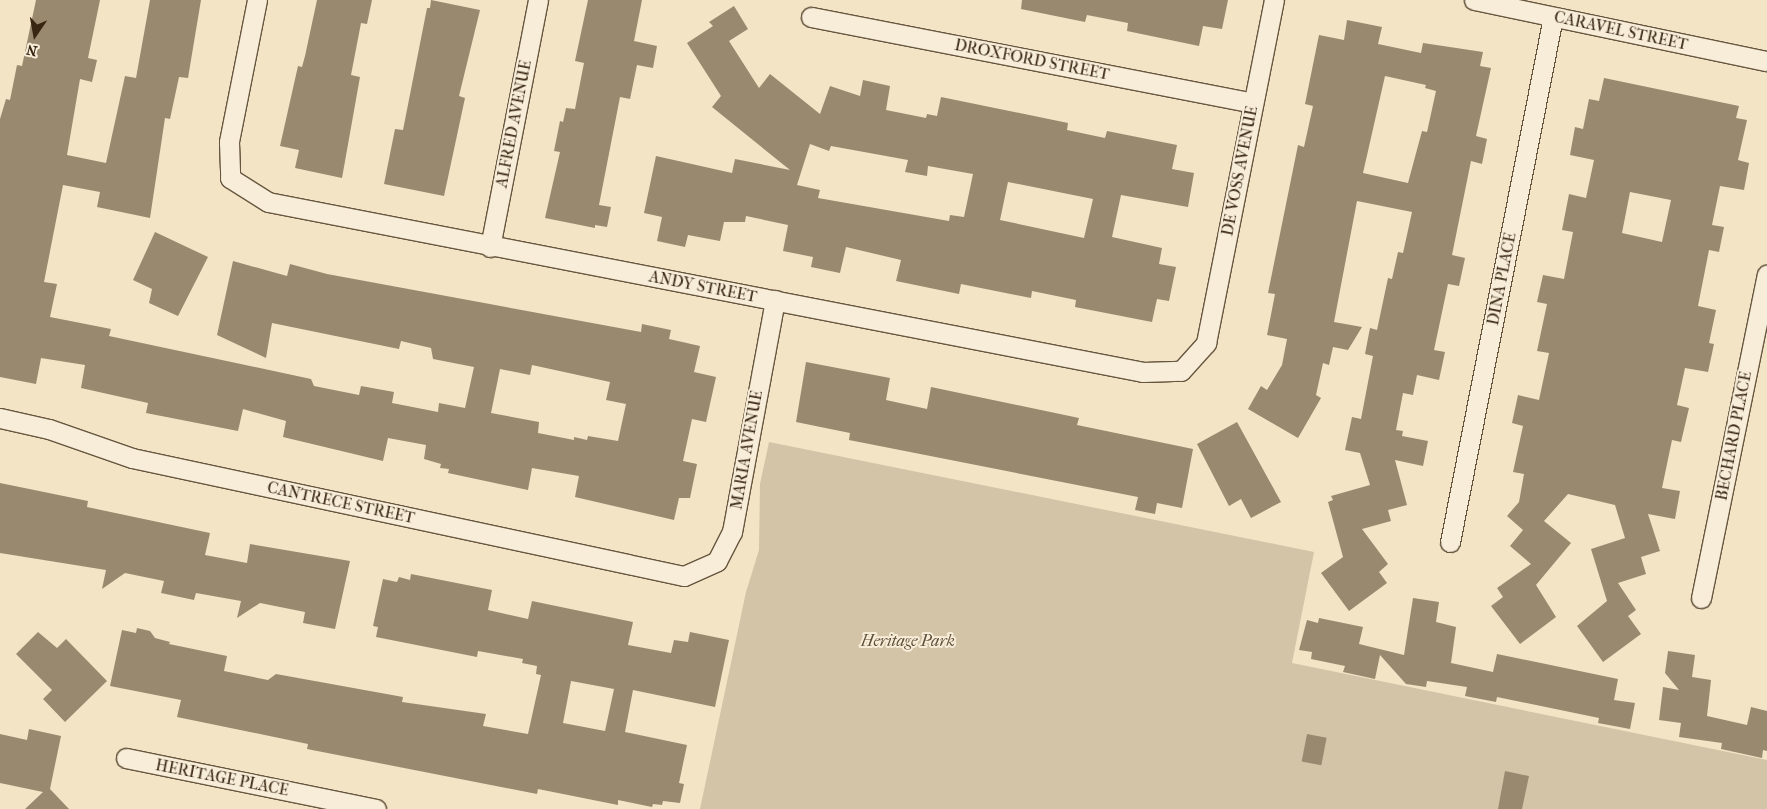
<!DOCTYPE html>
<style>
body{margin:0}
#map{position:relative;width:1767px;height:809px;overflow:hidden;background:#f3e4c5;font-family:"IM FELL French Canon",serif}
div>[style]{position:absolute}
.green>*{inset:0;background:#d3c4a7}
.building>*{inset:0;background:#99896f;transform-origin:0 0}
.roads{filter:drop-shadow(1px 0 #67563f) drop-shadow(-1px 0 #67563f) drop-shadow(0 1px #67563f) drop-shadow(0 -1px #67563f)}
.minor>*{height:19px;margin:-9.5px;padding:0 9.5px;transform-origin:9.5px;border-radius:9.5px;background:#f7edd9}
span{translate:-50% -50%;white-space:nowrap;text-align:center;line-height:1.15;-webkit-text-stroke:4px #f7edd9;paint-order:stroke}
.street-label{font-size:16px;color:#382612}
.park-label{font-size:16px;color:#5f4e37;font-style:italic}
.north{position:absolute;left:10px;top:10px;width:50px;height:50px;-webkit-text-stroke:4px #f7edd9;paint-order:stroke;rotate:192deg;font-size:14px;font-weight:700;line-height:20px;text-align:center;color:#382612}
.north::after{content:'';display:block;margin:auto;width:18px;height:22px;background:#382612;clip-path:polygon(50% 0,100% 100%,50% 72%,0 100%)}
</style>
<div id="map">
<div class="green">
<i style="clip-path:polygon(769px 442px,1314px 552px,1292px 663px,1767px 760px,1767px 809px,700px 809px,746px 592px,759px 550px,760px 484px)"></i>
</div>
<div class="building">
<i style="clip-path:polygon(evenodd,36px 0,100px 0,88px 58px,97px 60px,92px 82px,80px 79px,67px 155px,106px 163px,125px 76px,136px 78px,150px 0,201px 0,188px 78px,179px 77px,170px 119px,165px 118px,150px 218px,97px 207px,100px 192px,63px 185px,44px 282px,57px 284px,50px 317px,111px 329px,109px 336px,311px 379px,314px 386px,359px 395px,361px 386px,394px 392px,392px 403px,438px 412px,439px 403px,465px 408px,474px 367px,433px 359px,431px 348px,401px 341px,399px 349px,272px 323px,266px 358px,217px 335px,233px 261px,287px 276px,290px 264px,327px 274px,641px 332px,642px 324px,671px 330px,669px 339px,700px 346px,694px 372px,716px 377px,706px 422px,692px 419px,683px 461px,697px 464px,690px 498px,679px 498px,674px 520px,575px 497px,579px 476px,532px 468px,528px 490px,448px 473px,449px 469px,440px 468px,441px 464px,424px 459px,426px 445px,388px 438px,383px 461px,283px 437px,286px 421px,243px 409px,238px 431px,146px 413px,148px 403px,81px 388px,85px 365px,41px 358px,36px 384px,0 377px,0 119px,6px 99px,10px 100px,17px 65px,22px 66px,36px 0,532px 365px,610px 382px,606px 400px,626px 404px,618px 441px,588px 436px,587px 440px,574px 437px,574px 440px,538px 433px,539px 422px,491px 413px,500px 369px,530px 375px,532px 365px)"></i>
<i style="clip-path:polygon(317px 0,372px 0,367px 24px,361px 23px,351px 75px,360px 77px,342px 178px,295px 168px,299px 150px,280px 146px,298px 66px,302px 67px,305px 56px)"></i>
<i style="clip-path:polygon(431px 0,480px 10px,459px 96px,465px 98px,444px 196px,384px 184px,395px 129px,403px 130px,427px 8px,430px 8px)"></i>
<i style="clip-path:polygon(588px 0,642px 0,634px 41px,657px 46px,653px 68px,637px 65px,630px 99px,620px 97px,599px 205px,611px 207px,607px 227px,595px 225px,595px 228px,545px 218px,560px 152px,554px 151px,560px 121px,563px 122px,566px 108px,575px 109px,584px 63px,575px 61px)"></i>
<i style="clip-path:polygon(1022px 0,1228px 0,1222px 29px,1203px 26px,1199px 46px,1127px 31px,1128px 23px,1087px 15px,1085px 22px,1021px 9px)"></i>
<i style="clip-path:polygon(evenodd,734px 6px,748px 29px,729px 41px,759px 88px,770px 74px,820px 114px,830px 86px,860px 96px,863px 80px,890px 86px,886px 110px,926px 118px,927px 114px,937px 116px,941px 97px,1068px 123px,1067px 130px,1105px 138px,1107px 131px,1177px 145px,1172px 169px,1194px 173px,1188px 207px,1121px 195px,1112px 237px,1162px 248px,1159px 264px,1176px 267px,1169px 301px,1157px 299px,1152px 322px,1075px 307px,1076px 300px,1032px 291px,1031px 298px,961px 284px,959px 294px,896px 281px,901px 260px,846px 247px,840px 273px,811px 267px,813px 257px,783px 251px,788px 225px,746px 216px,745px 222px,724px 222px,720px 241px,688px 235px,685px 247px,657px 241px,662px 217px,644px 213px,656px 156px,732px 173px,735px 159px,790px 170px,712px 107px,721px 96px,687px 43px,713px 26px,709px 22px,734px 6px,810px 144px,829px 151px,831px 146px,908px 160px,905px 172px,927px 176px,928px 166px,973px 174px,964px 217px,950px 215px,949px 221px,818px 198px,820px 190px,797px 185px,810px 144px,734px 6px,1008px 182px,1093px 199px,1084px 238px,1000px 220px,1008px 182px)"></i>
<i style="clip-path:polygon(evenodd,1347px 20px,1382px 27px,1378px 44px,1421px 53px,1423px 43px,1483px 52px,1480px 66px,1491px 68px,1476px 136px,1487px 139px,1482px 164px,1471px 161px,1452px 255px,1465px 258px,1459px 286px,1448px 284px,1434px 350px,1445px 352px,1439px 380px,1417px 375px,1413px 395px,1403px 393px,1396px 430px,1403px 431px,1402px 436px,1428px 441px,1423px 466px,1395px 460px,1407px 505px,1388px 510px,1391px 521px,1362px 529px,1388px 564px,1379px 572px,1387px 583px,1349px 611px,1321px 573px,1343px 557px,1328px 502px,1333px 500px,1331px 496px,1370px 485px,1360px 453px,1345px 450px,1352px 417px,1361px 419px,1373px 356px,1365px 354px,1370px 328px,1377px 330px,1388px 278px,1392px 279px,1398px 252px,1403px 253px,1412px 212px,1357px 201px,1334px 322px,1362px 327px,1348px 350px,1333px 347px,1329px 365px,1323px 363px,1316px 395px,1321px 398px,1298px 438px,1248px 409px,1261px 386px,1267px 390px,1282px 365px,1287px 339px,1267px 335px,1275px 294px,1268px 293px,1298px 145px,1304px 147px,1313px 106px,1305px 104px,1319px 35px,1344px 40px,1347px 20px,1385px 76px,1426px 85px,1425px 88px,1436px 91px,1427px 132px,1422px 131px,1408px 183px,1363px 173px,1385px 76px)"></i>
<i style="clip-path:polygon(evenodd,1604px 78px,1739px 106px,1736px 118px,1747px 120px,1738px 160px,1749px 163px,1744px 190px,1720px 186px,1712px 225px,1724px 227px,1719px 252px,1709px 250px,1698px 306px,1716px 310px,1709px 343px,1714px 344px,1708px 372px,1685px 368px,1677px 405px,1689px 408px,1681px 442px,1672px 440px,1662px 488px,1680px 491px,1675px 519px,1648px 514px,1660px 551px,1641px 557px,1646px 574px,1618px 583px,1636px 610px,1628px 616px,1641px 634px,1603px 662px,1577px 626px,1607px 601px,1591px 549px,1625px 538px,1615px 505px,1568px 494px,1544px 521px,1571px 543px,1536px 585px,1556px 617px,1520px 644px,1491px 606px,1503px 597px,1497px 588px,1531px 564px,1510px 546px,1523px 530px,1507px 516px,1519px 502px,1524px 474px,1513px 472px,1523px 426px,1512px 423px,1518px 395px,1539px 400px,1549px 353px,1537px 351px,1547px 304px,1537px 302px,1543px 275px,1564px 279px,1573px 232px,1562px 230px,1569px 194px,1586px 198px,1594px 160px,1570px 155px,1575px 127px,1583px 129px,1589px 99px,1599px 101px,1604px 78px,1630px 192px,1671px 200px,1662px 242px,1622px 233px,1630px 192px)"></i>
<i style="clip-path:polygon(155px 232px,208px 257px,178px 316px,149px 303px,152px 289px,133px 280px)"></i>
<i style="clip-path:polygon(806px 362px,890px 378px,886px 400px,927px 409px,931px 387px,1079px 418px,1077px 425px,1193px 449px,1182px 508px,1157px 503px,1155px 514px,1135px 510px,1138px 497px,849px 440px,850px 433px,796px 422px)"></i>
<i style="clip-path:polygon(1237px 422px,1281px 502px,1251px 518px,1241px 499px,1229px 506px,1197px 444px)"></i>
<i style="clip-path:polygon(0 483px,88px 501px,87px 507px,210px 533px,205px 555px,247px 563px,250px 544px,350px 561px,335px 629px,303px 623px,305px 612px,260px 603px,237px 618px,241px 601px,196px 593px,194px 600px,161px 593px,164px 581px,125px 573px,102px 589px,106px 570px,0 553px)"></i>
<i style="clip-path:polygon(evenodd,411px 574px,492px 590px,488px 610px,528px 619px,532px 601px,633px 622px,628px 645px,671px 653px,674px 640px,688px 642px,690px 632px,729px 640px,715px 707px,633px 690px,625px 732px,687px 745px,679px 783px,684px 784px,680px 803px,663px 801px,662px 805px,653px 804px,652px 807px,618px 800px,618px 805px,538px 789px,537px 794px,307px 749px,308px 744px,177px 717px,181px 700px,110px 686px,122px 630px,136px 633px,137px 628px,150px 631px,155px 638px,170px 642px,169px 644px,227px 656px,224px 671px,268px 680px,276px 674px,403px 697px,402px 702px,486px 714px,483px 726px,528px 734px,541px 675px,536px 674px,537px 666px,522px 663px,523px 659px,478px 651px,477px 657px,376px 637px,378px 627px,373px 626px,383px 579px,397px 582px,399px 577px,410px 580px,411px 574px,571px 681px,614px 689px,605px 731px,563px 723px,571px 681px)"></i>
<i style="clip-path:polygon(1413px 598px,1439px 602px,1436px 622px,1456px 627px,1451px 663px,1493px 672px,1497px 654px,1618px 679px,1614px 700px,1635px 703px,1630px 729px,1598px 723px,1599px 718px,1497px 697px,1496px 702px,1465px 696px,1467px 687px,1427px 681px,1426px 687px,1406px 684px,1380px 655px,1375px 679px,1343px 672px,1345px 666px,1311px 659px,1312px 652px,1299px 650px,1307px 620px,1318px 623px,1319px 618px,1363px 627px,1359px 644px,1404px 655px)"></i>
<i style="clip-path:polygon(38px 632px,57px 648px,66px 639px,107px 681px,65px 722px,43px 699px,52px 690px,16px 654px)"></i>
<i style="clip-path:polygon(1668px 651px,1695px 655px,1692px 677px,1711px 680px,1707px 716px,1747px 725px,1751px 707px,1767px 711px,1767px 751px,1763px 750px,1762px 758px,1721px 749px,1722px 743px,1679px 737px,1681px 723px,1659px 720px,1663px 687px,1679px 690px,1665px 673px)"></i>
<i style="clip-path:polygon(29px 729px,61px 736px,50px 789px,69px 809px,25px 809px,43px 792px,0 783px,0 734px,27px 740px)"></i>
<i style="left:1307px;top:734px;width:20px;height:28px;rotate:11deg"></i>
<i style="clip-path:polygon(1505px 771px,1529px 776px,1522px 809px,1498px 809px)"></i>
</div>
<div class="roads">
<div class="minor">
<i style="left:257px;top:0;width:145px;rotate:101.2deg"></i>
<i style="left:229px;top:142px;width:36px;rotate:88deg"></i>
<i style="left:230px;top:178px;width:45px;rotate:32.3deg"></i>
<i style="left:268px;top:202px;width:891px;rotate:10.99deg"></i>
<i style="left:1143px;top:372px;width:38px;rotate:-2deg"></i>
<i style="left:1181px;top:371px;width:38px;rotate:-48deg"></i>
<i style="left:1206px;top:343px;width:350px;rotate:-78.8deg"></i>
<i style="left:1474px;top:0;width:299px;rotate:11.8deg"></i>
<i style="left:811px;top:17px;width:450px;rotate:11deg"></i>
<i style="left:490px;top:247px;width:252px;rotate:-79deg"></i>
<i style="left:0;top:418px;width:50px;rotate:12.7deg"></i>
<i style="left:49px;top:429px;width:88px;rotate:19.3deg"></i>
<i style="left:132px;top:458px;width:564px;rotate:12.07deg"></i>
<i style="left:684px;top:576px;width:36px;rotate:-24deg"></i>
<i style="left:717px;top:561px;width:33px;rotate:-63deg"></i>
<i style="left:732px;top:532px;width:236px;rotate:-79.5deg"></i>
<i style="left:1450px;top:542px;width:535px;rotate:-78.9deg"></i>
<i style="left:1701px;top:598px;width:330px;rotate:-78.5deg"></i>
<i style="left:126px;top:758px;width:255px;rotate:11.5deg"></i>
</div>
</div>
<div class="street-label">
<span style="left:1621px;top:31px;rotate:12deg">CARAVEL STREET</span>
<span style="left:1032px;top:60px;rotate:11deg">DROXFORD STREET</span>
<span style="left:514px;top:124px;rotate:-79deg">ALFRED AVENUE</span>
<span style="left:1240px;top:171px;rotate:-79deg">DE VOSS AVENUE</span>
<span style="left:1502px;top:279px;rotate:-79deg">DINA PLACE</span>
<span style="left:703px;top:287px;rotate:11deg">ANDY STREET</span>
<span style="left:1734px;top:436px;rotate:-79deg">BECHARD PLACE</span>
<span style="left:747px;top:450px;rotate:-80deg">MARIA AVENUE</span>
<span style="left:341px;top:503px;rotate:12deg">CANTRECE STREET</span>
<span style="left:222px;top:778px;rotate:11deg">HERITAGE PLACE</span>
</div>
<div class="park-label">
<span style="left:908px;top:641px">Heritage Park</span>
</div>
<div class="north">N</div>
</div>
